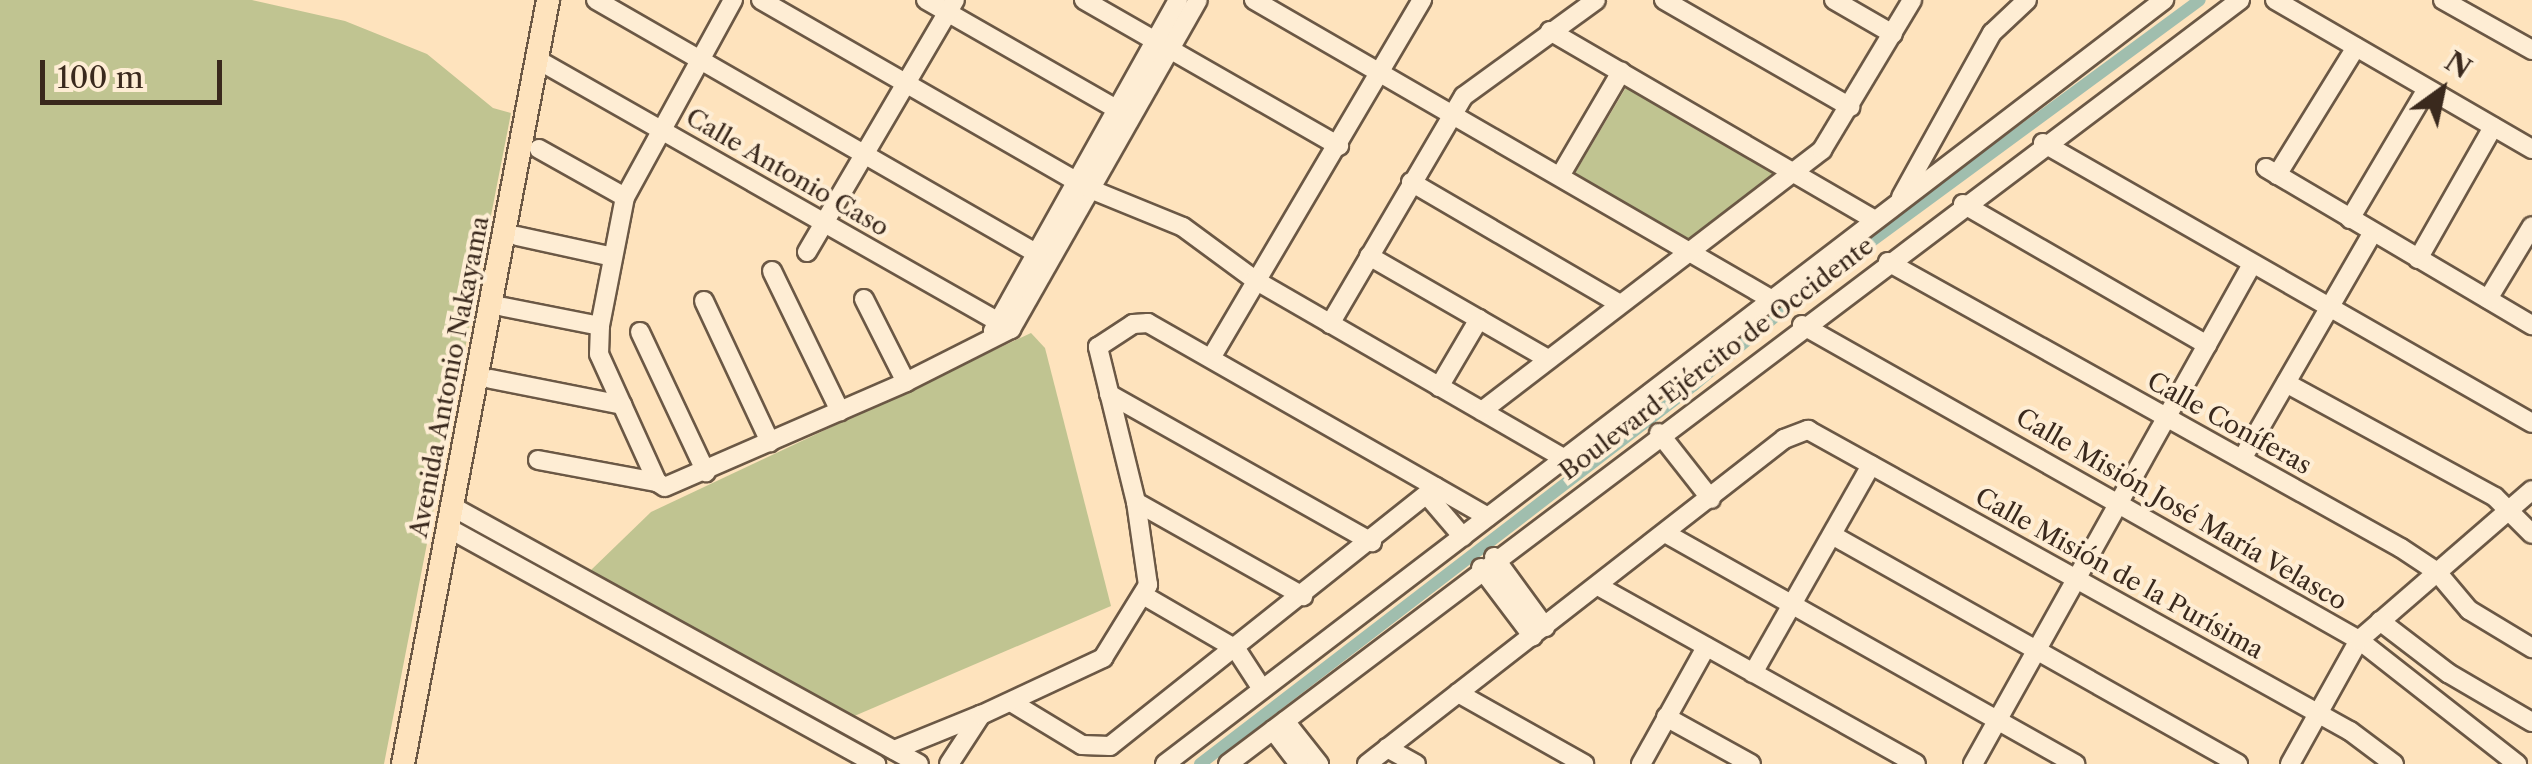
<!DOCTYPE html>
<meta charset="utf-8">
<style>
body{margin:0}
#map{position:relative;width:2532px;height:764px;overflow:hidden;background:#fee3bd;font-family:"Libre Caslon Text",serif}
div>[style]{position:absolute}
.green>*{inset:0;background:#c0c491}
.canal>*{height:12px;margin:-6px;padding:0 6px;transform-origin:6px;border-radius:6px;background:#a0beae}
.roads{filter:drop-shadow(2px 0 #6b5845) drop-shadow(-2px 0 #6b5845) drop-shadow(0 2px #6b5845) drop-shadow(0 -2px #6b5845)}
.minor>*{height:18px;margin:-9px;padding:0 9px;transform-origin:9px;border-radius:9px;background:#feedd4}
.major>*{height:22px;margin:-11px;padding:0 11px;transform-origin:11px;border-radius:11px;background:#fee3bd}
span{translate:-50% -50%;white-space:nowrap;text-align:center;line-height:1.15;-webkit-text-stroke:8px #feedd4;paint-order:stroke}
.street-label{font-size:25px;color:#3a291d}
.north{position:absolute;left:2392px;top:40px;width:100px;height:100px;-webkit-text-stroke:8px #feedd4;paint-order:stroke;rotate:33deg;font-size:28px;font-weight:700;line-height:40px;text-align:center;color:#3a291d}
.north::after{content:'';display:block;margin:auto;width:35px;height:45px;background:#3a291d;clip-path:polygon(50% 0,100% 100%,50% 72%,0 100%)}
.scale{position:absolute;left:40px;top:60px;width:182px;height:45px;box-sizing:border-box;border:5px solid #3a291d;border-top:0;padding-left:12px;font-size:30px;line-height:35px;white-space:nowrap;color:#3a291d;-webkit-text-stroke:8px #feedd4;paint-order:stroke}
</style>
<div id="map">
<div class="green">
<i style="clip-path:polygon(0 0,252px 0,345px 21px,427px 54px,493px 108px,511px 113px,384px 764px,0 764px)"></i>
<i style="clip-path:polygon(1628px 84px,1787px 179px,1692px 245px,1572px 178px)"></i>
<i style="clip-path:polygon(1031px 333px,1045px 348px,1111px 606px,852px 717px,590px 571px,651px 512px)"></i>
</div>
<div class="canal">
<i style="left:1200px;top:764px;width:623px;rotate:-37.5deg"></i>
<i style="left:1694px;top:385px;width:160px;rotate:-40.2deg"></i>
<i style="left:1816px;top:282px;width:476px;rotate:-36.3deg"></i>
</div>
<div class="roads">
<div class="minor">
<i style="left:596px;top:0;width:505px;rotate:29.91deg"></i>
<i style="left:733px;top:0;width:225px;rotate:118.7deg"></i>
<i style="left:625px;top:197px;width:131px;rotate:101deg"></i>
<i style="left:600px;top:326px;width:28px;rotate:92deg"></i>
<i style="left:599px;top:354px;width:141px;rotate:65.6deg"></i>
<i style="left:657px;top:482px;width:9px;rotate:32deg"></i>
<i style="left:665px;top:487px;width:263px;rotate:-23.5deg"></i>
<i style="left:906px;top:382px;width:118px;rotate:-26.8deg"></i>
<i style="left:1011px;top:329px;width:378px;rotate:-60.4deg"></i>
<i style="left:761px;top:0;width:379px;rotate:29.9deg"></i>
<i style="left:1090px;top:189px;width:100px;rotate:22.2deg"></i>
<i style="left:1183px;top:227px;width:89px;rotate:36.4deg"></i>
<i style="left:1255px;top:280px;width:358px;rotate:30deg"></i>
<i style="left:926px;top:0;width:229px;rotate:29.8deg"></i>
<i style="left:1084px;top:0;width:294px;rotate:29.8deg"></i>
<i style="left:1254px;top:0;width:595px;rotate:30.06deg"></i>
<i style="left:1664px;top:0;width:215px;rotate:29.9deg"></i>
<i style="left:1834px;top:0;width:68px;rotate:30deg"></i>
<i style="left:2275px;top:0;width:297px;rotate:30.1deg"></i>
<i style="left:2443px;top:0;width:102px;rotate:29.3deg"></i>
<i style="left:1550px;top:31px;width:376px;rotate:30.2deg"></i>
<i style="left:538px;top:60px;width:544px;rotate:29.63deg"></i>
<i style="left:2043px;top:143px;width:563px;rotate:29.8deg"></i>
<i style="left:539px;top:149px;width:98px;rotate:29.2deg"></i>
<i style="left:2266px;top:168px;width:309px;rotate:30.6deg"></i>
<i style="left:2277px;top:175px;width:150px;rotate:-58.3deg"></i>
<i style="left:1560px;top:176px;width:121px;rotate:-59.6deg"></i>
<i style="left:1411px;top:182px;width:242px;rotate:30.3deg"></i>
<i style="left:1901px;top:197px;width:188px;rotate:-61deg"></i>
<i style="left:1992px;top:33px;width:48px;rotate:-43.3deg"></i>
<i style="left:1963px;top:204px;width:282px;rotate:30deg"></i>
<i style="left:2350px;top:219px;width:151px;rotate:-59.4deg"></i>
<i style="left:517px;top:236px;width:98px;rotate:12.3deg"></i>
<i style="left:807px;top:252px;width:292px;rotate:-59.6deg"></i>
<i style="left:1369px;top:256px;width:207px;rotate:29.9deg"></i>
<i style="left:2418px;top:259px;width:152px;rotate:-60.4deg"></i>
<i style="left:1888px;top:262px;width:587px;rotate:29.14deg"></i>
<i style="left:2401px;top:548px;width:43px;rotate:33.7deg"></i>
<i style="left:2437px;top:572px;width:50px;rotate:49.9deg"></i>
<i style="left:2469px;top:610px;width:74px;rotate:31.1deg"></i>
<i style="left:772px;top:271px;width:156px;rotate:64.1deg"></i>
<i style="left:864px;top:299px;width:93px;rotate:63.2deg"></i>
<i style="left:2488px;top:299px;width:85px;rotate:-58.9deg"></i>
<i style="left:704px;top:301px;width:156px;rotate:64.9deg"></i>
<i style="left:504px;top:307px;width:98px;rotate:11.2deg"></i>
<i style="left:1330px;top:324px;width:264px;rotate:-59.6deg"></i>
<i style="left:1464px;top:96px;width:163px;rotate:-36deg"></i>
<i style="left:1802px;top:325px;width:640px;rotate:29.49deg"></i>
<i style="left:2359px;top:640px;width:201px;rotate:38.1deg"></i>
<i style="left:993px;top:331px;width:379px;rotate:-60.8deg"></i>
<i style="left:640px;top:332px;width:155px;rotate:64.8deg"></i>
<i style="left:1211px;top:358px;width:416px;rotate:-59.5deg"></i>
<i style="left:491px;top:379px;width:134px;rotate:11.2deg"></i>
<i style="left:2286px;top:383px;width:238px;rotate:28.6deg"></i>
<i style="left:2495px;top:497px;width:52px;rotate:45deg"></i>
<i style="left:1439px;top:387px;width:79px;rotate:-59.5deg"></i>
<i style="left:1109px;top:394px;width:302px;rotate:29.4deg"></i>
<i style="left:1482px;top:411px;width:429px;rotate:-37.5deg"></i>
<i style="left:1822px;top:150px;width:175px;rotate:-59deg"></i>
<i style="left:1659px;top:433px;width:84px;rotate:51.8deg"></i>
<i style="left:2242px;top:459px;width:262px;rotate:-60deg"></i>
<i style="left:538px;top:460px;width:121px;rotate:10.5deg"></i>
<i style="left:1427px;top:495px;width:55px;rotate:49.4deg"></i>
<i style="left:1136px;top:502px;width:192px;rotate:29.4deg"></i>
<i style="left:453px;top:507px;width:532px;rotate:28.88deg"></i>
<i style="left:450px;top:529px;width:487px;rotate:28.9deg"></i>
<i style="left:1665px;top:533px;width:471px;rotate:29.4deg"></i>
<i style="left:1832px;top:535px;width:466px;rotate:29.4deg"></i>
<i style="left:1494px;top:557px;width:87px;rotate:53.9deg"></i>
<i style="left:1481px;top:568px;width:86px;rotate:53deg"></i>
<i style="left:1598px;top:586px;width:364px;rotate:29.2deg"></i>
<i style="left:1143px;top:595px;width:108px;rotate:30.1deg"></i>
<i style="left:1236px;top:649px;width:48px;rotate:57deg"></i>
<i style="left:2380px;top:621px;width:86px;rotate:37.4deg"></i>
<i style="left:2448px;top:673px;width:97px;rotate:30.3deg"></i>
<i style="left:1753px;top:673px;width:239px;rotate:-60.4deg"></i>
<i style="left:1458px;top:693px;width:145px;rotate:29.4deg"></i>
<i style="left:1011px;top:702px;width:83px;rotate:31.2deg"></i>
<i style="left:1082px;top:745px;width:28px;rotate:2deg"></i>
<i style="left:1110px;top:746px;width:416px;rotate:-38.5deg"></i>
<i style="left:1666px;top:717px;width:97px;rotate:28.9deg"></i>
<i style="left:1285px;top:721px;width:55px;rotate:51.7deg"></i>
<i style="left:1273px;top:730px;width:43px;rotate:52.6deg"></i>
<i style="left:1387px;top:748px;width:33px;rotate:29deg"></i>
<i style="left:894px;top:750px;width:93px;rotate:-22.1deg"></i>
<i style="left:949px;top:764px;width:59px;rotate:-56.9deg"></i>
<i style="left:981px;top:715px;width:135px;rotate:-25deg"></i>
<i style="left:1103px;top:658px;width:86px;rotate:-58.3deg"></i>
<i style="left:1148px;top:585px;width:84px;rotate:-98.2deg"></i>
<i style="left:1136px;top:502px;width:160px;rotate:-103.8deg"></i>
<i style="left:1098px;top:347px;width:42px;rotate:-33.3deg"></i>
<i style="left:1133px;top:324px;width:15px;rotate:-4deg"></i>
<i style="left:1148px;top:323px;width:391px;rotate:29.7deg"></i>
<i style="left:1165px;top:764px;width:1258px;rotate:-37.41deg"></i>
<i style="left:1228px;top:764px;width:1268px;rotate:-37.05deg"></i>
<i style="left:1367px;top:764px;width:529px;rotate:-37.93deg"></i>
<i style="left:1784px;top:439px;width:26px;rotate:-21deg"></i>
<i style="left:1808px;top:430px;width:620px;rotate:29.05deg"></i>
<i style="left:2350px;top:731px;width:55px;rotate:36.9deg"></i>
<i style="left:1641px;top:764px;width:134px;rotate:-60.9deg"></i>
<i style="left:1973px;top:764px;width:570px;rotate:-60.83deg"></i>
<i style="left:2290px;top:764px;width:142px;rotate:-60.9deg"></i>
<i style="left:2359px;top:640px;width:229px;rotate:-40.9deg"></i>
</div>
<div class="major">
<i style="left:403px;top:764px;width:778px;rotate:-79.25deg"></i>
</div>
</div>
<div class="street-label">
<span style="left:787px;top:173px;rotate:30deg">Calle Antonio Caso</span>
<span style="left:1717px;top:359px;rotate:-37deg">Boulevard Ejército de Occidente</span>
<span style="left:450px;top:377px;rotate:-79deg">Avenida Antonio Nakayama</span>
<span style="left:2229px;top:424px;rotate:29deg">Calle Coníferas</span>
<span style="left:2181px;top:510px;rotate:30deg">Calle Misión José María Velasco</span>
<span style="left:2119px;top:574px;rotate:29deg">Calle Misión de la Purísima</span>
</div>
<div class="north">N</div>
<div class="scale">100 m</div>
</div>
